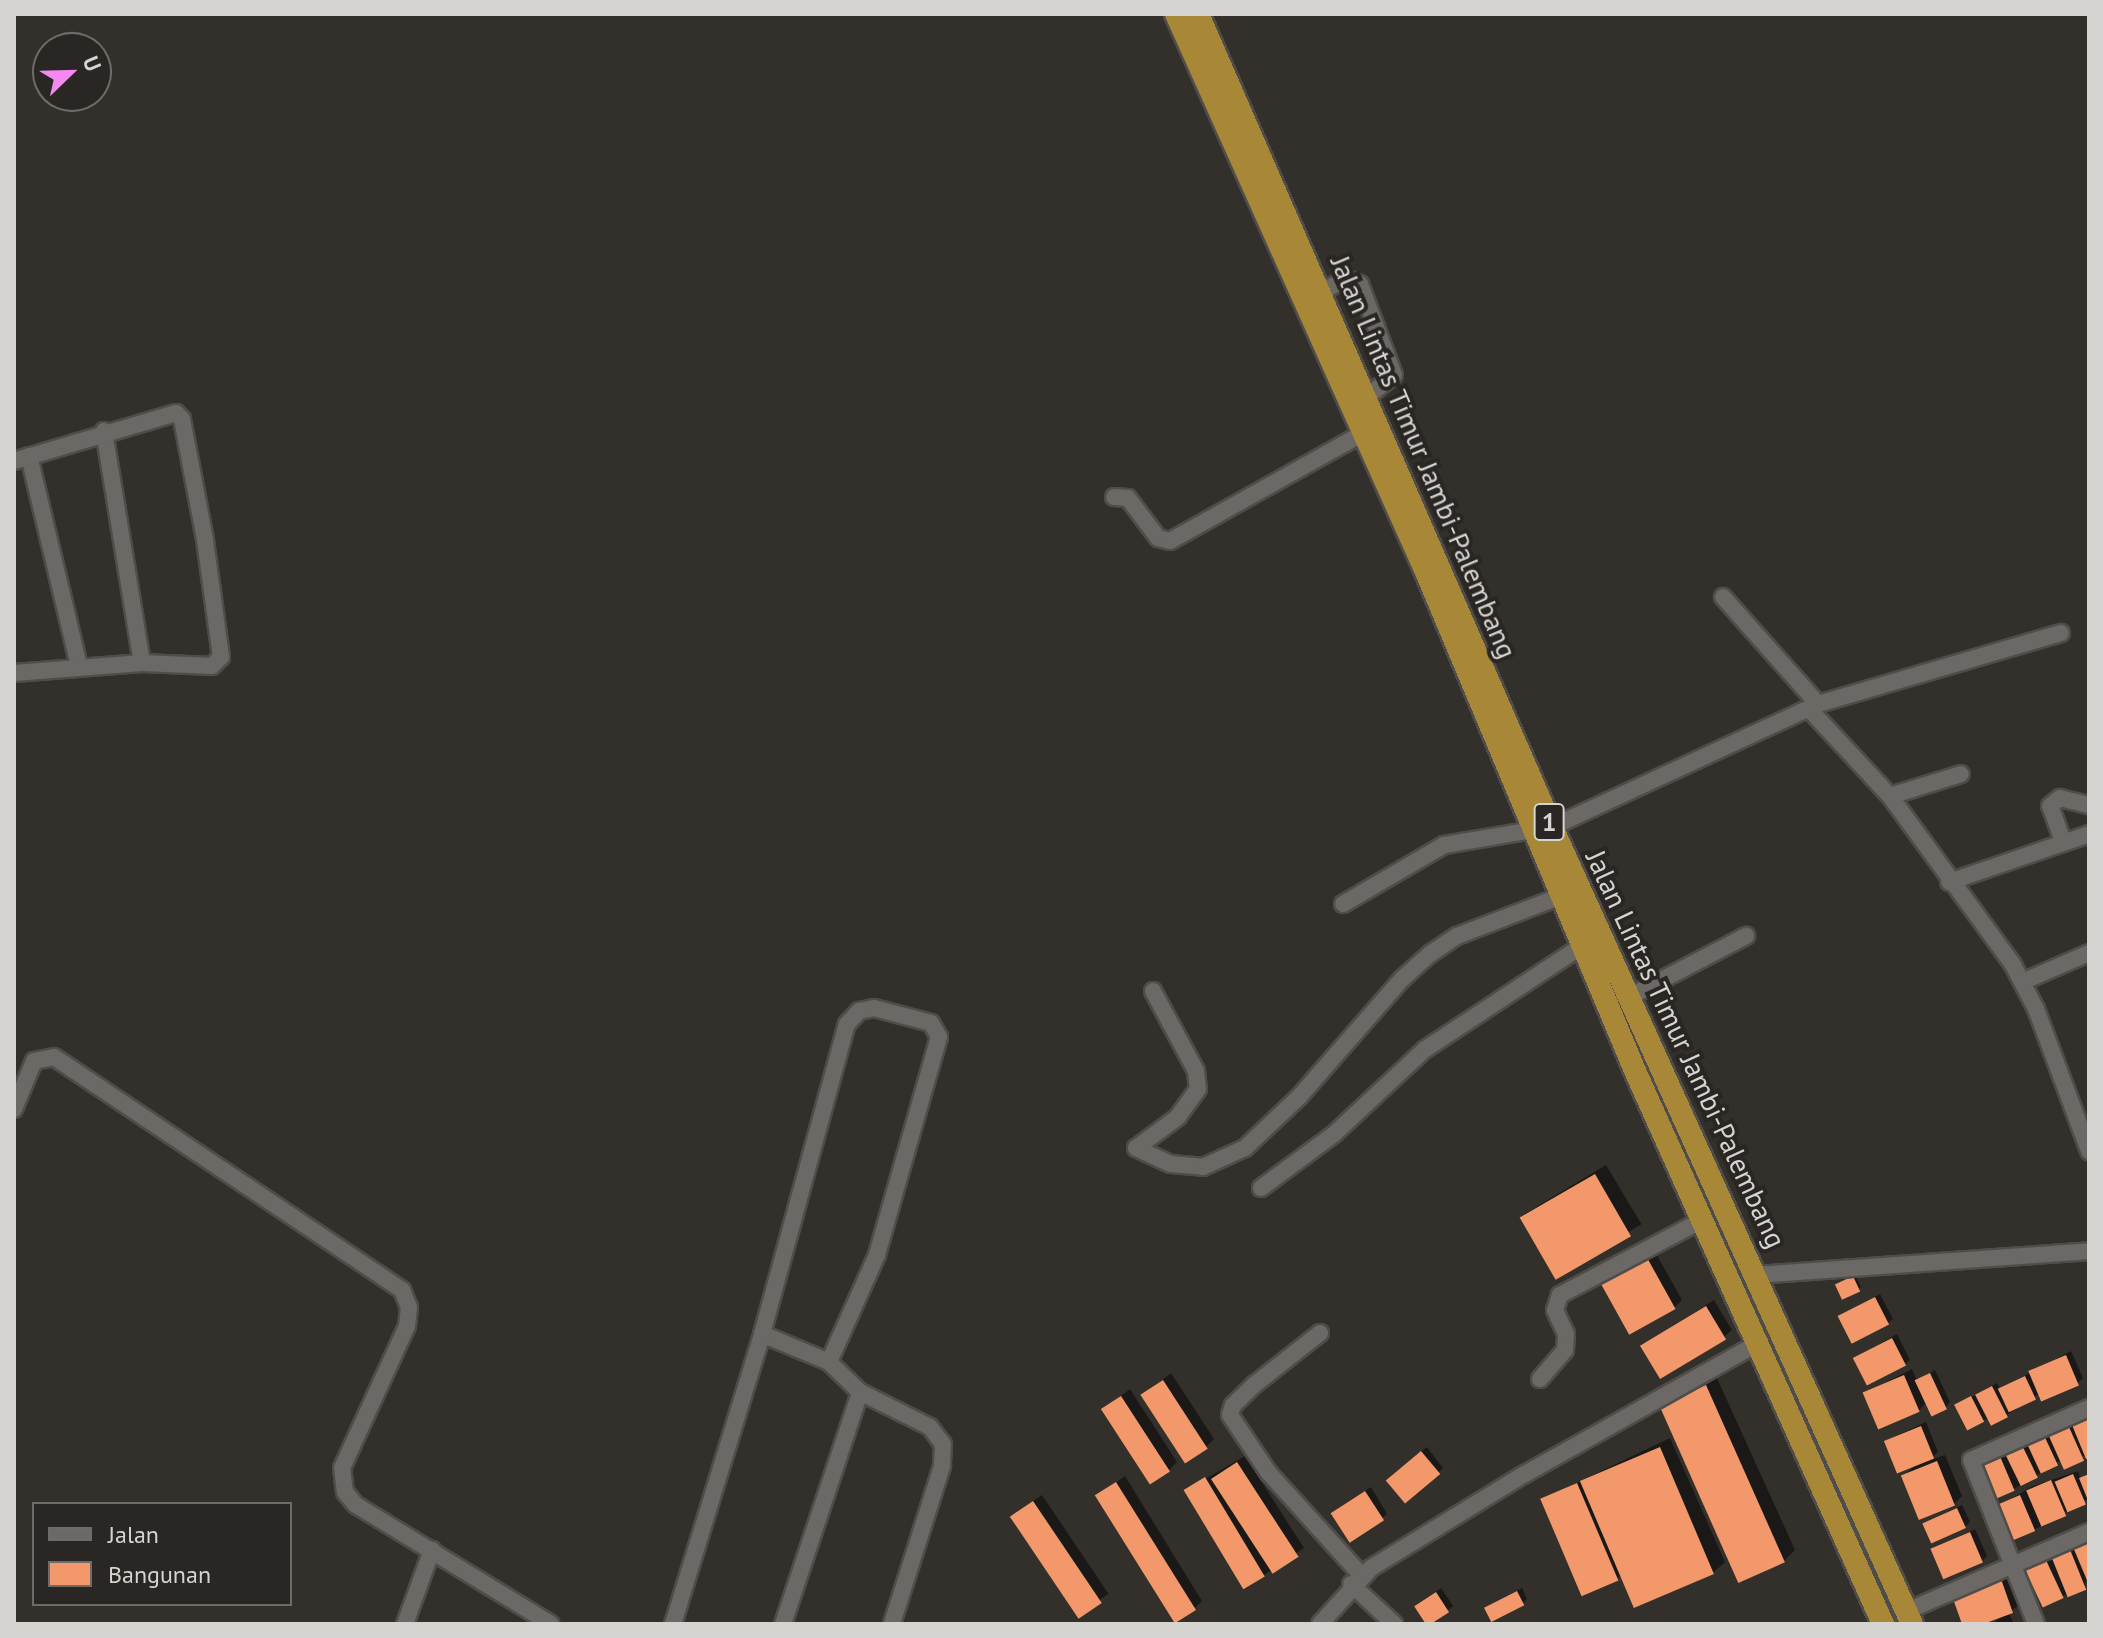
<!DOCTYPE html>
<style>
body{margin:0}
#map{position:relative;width:2103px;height:1638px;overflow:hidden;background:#33302c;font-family:"PT Sans",sans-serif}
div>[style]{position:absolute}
.shadow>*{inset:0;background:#0007;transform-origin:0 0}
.building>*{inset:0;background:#f2986a;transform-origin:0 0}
.roads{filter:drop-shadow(2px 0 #4f4d4a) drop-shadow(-2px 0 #4f4d4a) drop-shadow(0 2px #4f4d4a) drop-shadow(0 -2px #4f4d4a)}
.minor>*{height:16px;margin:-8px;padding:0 8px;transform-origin:8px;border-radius:8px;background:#6c6865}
.trunk>*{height:22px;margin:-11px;padding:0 11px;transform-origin:11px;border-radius:11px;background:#a88836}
span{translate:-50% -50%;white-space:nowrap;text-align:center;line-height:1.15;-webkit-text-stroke:8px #292623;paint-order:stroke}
.shield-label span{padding:2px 6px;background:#292623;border:2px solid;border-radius:6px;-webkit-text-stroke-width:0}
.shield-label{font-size:26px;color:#d6d4d1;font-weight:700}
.street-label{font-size:28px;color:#d6d4d1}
.frame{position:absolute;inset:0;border:16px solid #d6d4d1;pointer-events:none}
.legend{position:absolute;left:32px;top:1502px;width:260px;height:104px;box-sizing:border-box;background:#292623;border:2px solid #6e6c69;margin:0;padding:10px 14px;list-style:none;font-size:24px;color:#d6d4d1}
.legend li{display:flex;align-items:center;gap:16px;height:40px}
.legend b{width:40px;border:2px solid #6e6c69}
.north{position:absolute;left:32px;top:32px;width:80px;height:80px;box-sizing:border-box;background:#292623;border:2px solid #6e6c69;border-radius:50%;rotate:67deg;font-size:22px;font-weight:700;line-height:32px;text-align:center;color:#d6d4d1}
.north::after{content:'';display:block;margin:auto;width:28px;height:36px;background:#f389f1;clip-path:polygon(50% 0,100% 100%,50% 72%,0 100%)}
</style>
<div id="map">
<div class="shadow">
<i style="left:1606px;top:1165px;width:69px;height:98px;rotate:59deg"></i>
<i style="clip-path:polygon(1653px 1248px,1682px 1300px,1675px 1307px,1602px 1280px)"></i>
<i style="clip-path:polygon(1855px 1275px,1861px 1287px,1843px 1297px,1839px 1283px)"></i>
<i style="clip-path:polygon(1880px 1294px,1893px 1319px,1888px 1323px,1839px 1316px)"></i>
<i style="clip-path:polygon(1714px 1300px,1732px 1330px,1724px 1337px,1642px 1346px)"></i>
<i style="clip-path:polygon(1897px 1334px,1910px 1360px,1905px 1364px,1855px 1358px)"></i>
<i style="clip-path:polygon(2071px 1351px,2083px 1378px,2078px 1383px,2040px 1393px,2007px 1415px,1983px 1420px,1957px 1405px,1997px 1383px,2000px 1389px)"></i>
<i style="clip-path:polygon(1912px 1369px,1917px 1381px,1935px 1370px,1950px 1402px,1946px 1407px,1927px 1402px,1919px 1410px,1865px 1393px)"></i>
<i style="clip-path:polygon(1171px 1373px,1214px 1439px,1206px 1447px,1143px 1395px)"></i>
<i style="clip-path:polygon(1716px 1376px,1795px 1550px,1784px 1561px,1672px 1396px)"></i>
<i style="clip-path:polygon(1130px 1389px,1177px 1462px,1169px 1470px,1104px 1409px)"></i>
<i style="clip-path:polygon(2089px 1417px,2089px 1455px,2061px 1460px,2014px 1489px,1980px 1464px,2047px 1428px,2051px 1436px)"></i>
<i style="clip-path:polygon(1926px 1422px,1938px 1452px,1928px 1461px,1945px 1455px,1962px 1496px,1954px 1504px,1904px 1476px,1917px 1463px,1887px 1440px)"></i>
<i style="clip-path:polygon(1670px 1438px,1725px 1562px,1714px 1572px,1622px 1574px,1617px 1579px,1543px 1499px)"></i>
<i style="clip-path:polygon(1427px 1447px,1443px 1468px,1438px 1473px,1392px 1475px)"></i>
<i style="clip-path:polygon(1245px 1456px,1304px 1548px,1264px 1575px,1186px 1490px)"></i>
<i style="clip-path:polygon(2078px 1471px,2081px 1479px,2089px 1472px,2089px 1498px,2034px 1530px,2000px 1505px,2033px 1486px)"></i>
<i style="clip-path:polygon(1125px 1476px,1202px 1601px,1195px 1608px,1098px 1496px)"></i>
<i style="clip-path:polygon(1371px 1487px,1387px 1514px,1382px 1518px,1337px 1509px)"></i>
<i style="left:1042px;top:1495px;width:119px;height:36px;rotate:56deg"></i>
<i style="clip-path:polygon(1962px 1505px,1970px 1522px,1965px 1527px,1925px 1524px)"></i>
<i style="clip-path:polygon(1975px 1529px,1987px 1556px,1982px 1561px,1933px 1550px)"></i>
<i style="clip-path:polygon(2089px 1539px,2085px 1588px,2063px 1596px,2027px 1568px)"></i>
<i style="clip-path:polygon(2009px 1572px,2020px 1604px,2009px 1613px,2014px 1624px,1991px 1624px,2008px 1613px,1965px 1624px,1955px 1596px)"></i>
<i style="left:1441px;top:1588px;width:22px;height:31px;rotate:56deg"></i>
<i style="clip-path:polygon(1522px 1588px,1527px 1599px,1522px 1604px,1486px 1607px)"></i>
</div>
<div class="building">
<i style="left:1595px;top:1174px;width:72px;height:87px;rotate:60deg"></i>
<i style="left:1645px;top:1254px;width:63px;height:53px;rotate:61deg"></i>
<i style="left:1853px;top:1276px;width:17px;height:20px;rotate:65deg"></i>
<i style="left:1875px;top:1297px;width:31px;height:42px;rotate:63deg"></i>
<i style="left:1706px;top:1306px;width:39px;height:77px;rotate:59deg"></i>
<i style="left:1892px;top:1338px;width:31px;height:44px;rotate:63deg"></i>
<i style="left:2066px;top:1355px;width:33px;height:41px;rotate:67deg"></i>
<i style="left:1930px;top:1373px;width:40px;height:17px;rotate:65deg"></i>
<i style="left:1904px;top:1375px;width:40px;height:45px;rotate:67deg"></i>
<i style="left:2025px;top:1376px;width:26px;height:30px;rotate:65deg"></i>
<i style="left:1163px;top:1380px;width:82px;height:27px;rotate:57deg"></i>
<i style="left:1706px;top:1385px;width:194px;height:51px;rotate:66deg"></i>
<i style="left:1992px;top:1386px;width:35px;height:19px;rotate:63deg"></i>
<i style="left:1121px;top:1396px;width:90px;height:24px;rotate:57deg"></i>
<i style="left:1971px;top:1396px;width:29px;height:19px;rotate:63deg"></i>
<i style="clip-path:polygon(2087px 1419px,2089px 1458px,2086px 1459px,2072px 1425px)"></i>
<i style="left:1921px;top:1426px;width:35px;height:40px;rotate:68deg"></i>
<i style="left:2069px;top:1427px;width:37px;height:22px;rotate:66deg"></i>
<i style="left:2042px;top:1431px;width:38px;height:19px;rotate:65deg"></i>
<i style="left:2019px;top:1439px;width:43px;height:19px;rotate:64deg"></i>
<i style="left:1660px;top:1447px;width:138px;height:87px;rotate:67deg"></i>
<i style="left:1421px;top:1451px;width:30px;height:46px;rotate:50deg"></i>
<i style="left:1999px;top:1454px;width:40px;height:24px;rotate:67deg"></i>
<i style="left:1937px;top:1461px;width:48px;height:39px;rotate:68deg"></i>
<i style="left:1237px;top:1462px;width:113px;height:31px;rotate:57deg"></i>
<i style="left:2073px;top:1474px;width:33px;height:20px;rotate:67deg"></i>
<i style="clip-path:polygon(2089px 1474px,2089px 1503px,2079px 1478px)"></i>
<i style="left:1205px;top:1477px;width:116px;height:25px;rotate:59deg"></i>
<i style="left:2051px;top:1480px;width:39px;height:27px;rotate:67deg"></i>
<i style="left:1116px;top:1482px;width:151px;height:25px;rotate:58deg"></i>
<i style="left:1577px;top:1483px;width:106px;height:40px;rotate:67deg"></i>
<i style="left:1365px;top:1491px;width:35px;height:41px;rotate:57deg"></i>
<i style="left:2020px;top:1495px;width:39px;height:24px;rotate:67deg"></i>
<i style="left:1033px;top:1501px;width:123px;height:28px;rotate:56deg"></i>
<i style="left:1957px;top:1508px;width:22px;height:38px;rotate:66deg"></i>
<i style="left:1970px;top:1532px;width:33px;height:43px;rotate:67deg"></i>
<i style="clip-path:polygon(2089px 1540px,2089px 1585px,2073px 1547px)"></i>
<i style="left:2069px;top:1547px;width:46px;height:20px;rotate:68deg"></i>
<i style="left:2045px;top:1558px;width:44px;height:23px;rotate:65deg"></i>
<i style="clip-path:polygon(2001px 1579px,2013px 1613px,1983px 1624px,1962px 1624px,1952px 1596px)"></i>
<i style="left:1517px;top:1591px;width:16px;height:37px;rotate:63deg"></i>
<i style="left:1436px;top:1592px;width:24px;height:26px;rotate:57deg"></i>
</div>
<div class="roads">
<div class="minor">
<i style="left:1320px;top:292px;width:30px;rotate:-26deg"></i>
<i style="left:1347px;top:279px;width:14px;rotate:21deg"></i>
<i style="left:1360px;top:284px;width:97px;rotate:69.5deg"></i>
<i style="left:1394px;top:375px;width:35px;rotate:141deg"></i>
<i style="left:104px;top:431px;width:235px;rotate:80.7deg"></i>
<i style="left:29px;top:456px;width:216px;rotate:76.6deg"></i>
<i style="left:14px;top:461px;width:169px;rotate:-16.5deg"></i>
<i style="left:176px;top:413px;width:8px;rotate:45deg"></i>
<i style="left:182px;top:419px;width:123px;rotate:79.2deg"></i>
<i style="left:205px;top:540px;width:118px;rotate:82.2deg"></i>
<i style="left:221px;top:657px;width:13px;rotate:135deg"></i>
<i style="left:212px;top:666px;width:70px;rotate:-177.5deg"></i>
<i style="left:142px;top:663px;width:128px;rotate:175.5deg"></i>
<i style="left:1114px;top:497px;width:14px;rotate:4deg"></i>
<i style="left:1128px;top:498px;width:50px;rotate:53.1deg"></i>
<i style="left:1158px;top:538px;width:12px;rotate:14deg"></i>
<i style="left:1170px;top:541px;width:221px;rotate:-29.2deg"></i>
<i style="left:1723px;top:597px;width:143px;rotate:48.4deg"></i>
<i style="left:1810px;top:710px;width:117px;rotate:47.1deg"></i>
<i style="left:1890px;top:796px;width:207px;rotate:53.9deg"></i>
<i style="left:2012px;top:963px;width:52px;rotate:62.4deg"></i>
<i style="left:2036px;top:1009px;width:152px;rotate:69.5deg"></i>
<i style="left:1890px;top:796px;width:74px;rotate:-17.2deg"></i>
<i style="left:1552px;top:827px;width:293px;rotate:-24.8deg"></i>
<i style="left:1818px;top:704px;width:253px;rotate:-16.3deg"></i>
<i style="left:2063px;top:841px;width:37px;rotate:-110deg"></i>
<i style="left:2050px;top:806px;width:13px;rotate:-39deg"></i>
<i style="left:2060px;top:798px;width:30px;rotate:14deg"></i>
<i style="left:1949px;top:882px;width:148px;rotate:-18.9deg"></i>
<i style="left:1343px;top:904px;width:117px;rotate:-30.3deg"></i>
<i style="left:1444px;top:845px;width:91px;rotate:-9.5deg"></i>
<i style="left:2022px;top:982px;width:73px;rotate:-23.4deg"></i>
<i style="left:1153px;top:991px;width:91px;rotate:61.7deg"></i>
<i style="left:1196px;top:1071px;width:18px;rotate:84deg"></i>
<i style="left:1198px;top:1089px;width:34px;rotate:126deg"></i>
<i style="left:1178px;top:1117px;width:52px;rotate:143.6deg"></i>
<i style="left:1136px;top:1148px;width:38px;rotate:25deg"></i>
<i style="left:1171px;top:1164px;width:32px;rotate:5deg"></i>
<i style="left:1203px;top:1167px;width:46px;rotate:-24.3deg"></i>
<i style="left:1245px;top:1148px;width:74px;rotate:-43.4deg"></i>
<i style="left:1299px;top:1097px;width:157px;rotate:-48.9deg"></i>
<i style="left:1402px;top:979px;width:38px;rotate:-42deg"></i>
<i style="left:1430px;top:954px;width:32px;rotate:-34deg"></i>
<i style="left:1457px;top:936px;width:111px;rotate:-21deg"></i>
<i style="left:1631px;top:996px;width:130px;rotate:-27.6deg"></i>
<i style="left:14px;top:1109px;width:52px;rotate:-67.4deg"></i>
<i style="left:34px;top:1061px;width:20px;rotate:-11deg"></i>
<i style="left:54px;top:1057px;width:419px;rotate:33.8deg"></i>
<i style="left:402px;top:1290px;width:18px;rotate:68deg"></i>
<i style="left:409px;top:1307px;width:19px;rotate:96deg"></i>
<i style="left:407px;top:1326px;width:156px;rotate:114.6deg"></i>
<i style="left:342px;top:1468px;width:24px;rotate:83deg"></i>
<i style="left:345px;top:1492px;width:17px;rotate:50deg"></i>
<i style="left:356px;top:1505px;width:228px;rotate:31.4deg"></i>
<i style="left:1261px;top:1188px;width:89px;rotate:-36.4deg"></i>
<i style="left:1333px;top:1135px;width:125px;rotate:-43deg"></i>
<i style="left:1424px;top:1050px;width:189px;rotate:-33.4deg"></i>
<i style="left:1757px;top:1275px;width:333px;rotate:-4.1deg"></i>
<i style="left:1320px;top:1333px;width:84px;rotate:141.8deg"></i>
<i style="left:1254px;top:1385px;width:29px;rotate:136deg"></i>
<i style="left:1233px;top:1405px;width:10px;rotate:107deg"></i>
<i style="left:1230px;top:1415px;width:69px;rotate:56.3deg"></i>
<i style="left:1268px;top:1472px;width:139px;rotate:47.9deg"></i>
<i style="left:762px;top:1334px;width:73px;rotate:22.7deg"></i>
<i style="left:829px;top:1362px;width:43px;rotate:44.1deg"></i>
<i style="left:860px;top:1392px;width:78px;rotate:26.6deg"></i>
<i style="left:930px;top:1427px;width:21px;rotate:53deg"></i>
<i style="left:943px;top:1444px;width:22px;rotate:93deg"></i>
<i style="left:942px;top:1466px;width:166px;rotate:107.6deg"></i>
<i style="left:1540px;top:1379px;width:38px;rotate:-49deg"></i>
<i style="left:1565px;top:1350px;width:16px;rotate:-86deg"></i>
<i style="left:1566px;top:1334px;width:26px;rotate:-115deg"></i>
<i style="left:1555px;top:1310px;width:16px;rotate:-72deg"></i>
<i style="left:1560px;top:1295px;width:163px;rotate:-27.8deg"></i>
<i style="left:1351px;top:1584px;width:59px;rotate:42.9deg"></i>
<i style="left:1907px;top:1611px;width:198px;rotate:-23.5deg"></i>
<i style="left:405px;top:1624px;width:79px;rotate:-70deg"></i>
<i style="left:673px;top:1624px;width:303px;rotate:-72.9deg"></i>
<i style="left:762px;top:1334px;width:321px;rotate:-74.7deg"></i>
<i style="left:847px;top:1024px;width:18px;rotate:-47deg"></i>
<i style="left:859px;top:1011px;width:15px;rotate:-11deg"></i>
<i style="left:874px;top:1008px;width:59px;rotate:14.7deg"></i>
<i style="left:931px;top:1023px;width:16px;rotate:60deg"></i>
<i style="left:939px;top:1037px;width:227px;rotate:105.9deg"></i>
<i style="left:877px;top:1255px;width:117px;rotate:114.2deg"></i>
<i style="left:783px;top:1624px;width:244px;rotate:-71.6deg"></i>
<i style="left:1320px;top:1624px;width:76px;rotate:-47.7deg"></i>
<i style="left:1371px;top:1568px;width:178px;rotate:-31.5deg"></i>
<i style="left:1523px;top:1475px;width:272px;rotate:-29.3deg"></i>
<i style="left:2036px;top:1624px;width:176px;rotate:-111.6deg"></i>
<i style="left:1971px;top:1460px;width:129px;rotate:-23.8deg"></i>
</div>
<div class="trunk">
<i style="left:1176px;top:14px;width:611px;rotate:65.87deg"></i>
<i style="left:1426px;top:572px;width:543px;rotate:67.26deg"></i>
<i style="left:1636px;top:1073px;width:604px;rotate:65.85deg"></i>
<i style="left:1198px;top:14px;width:887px;rotate:66.47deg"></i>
<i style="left:1552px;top:827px;width:875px;rotate:65.69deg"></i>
</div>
</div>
<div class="shield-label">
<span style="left:1549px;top:822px">1</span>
</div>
<div class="street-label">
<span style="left:1424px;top:457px;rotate:67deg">Jalan Lintas Timur Jambi-Palembang</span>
<span style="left:1686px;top:1049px;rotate:65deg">Jalan Lintas Timur Jambi-Palembang</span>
</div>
<div class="frame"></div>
<ul class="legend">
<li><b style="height:10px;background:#6c6865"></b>Jalan</li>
<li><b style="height:22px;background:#f2986a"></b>Bangunan</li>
</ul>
<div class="north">U</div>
</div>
